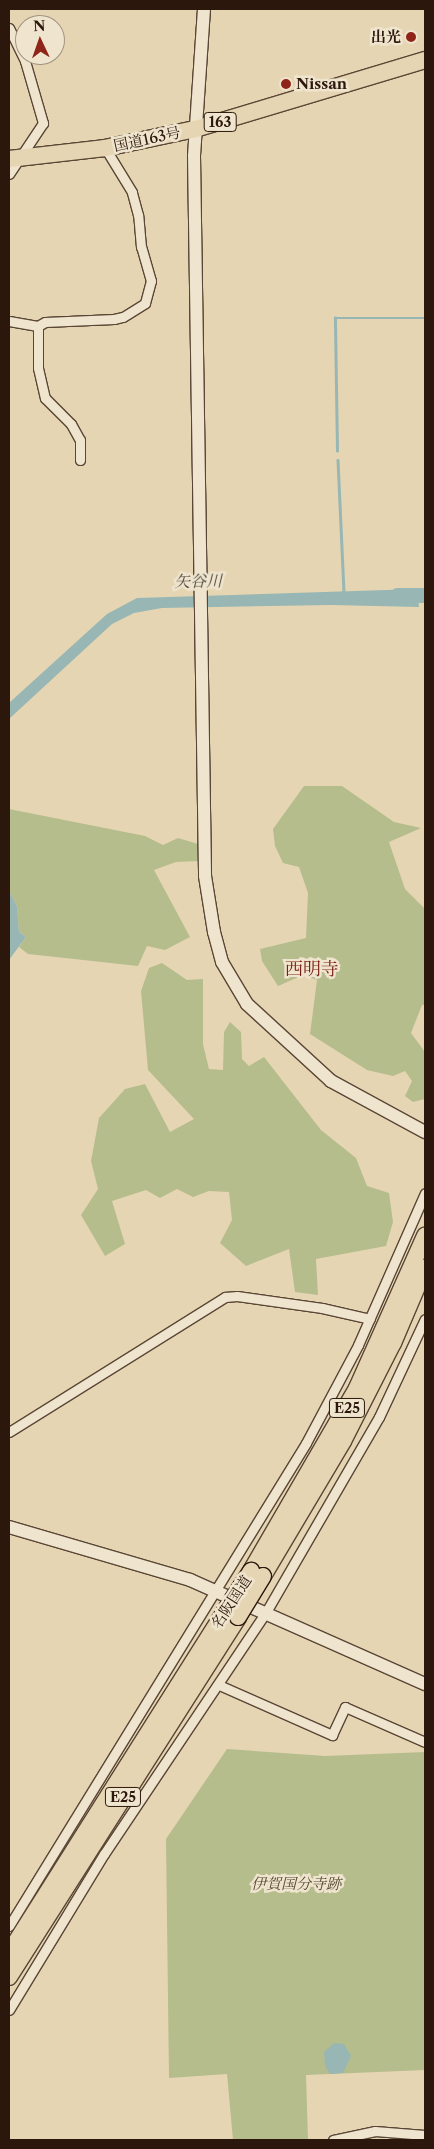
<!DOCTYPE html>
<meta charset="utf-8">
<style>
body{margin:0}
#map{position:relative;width:434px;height:2149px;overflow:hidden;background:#e6d5b2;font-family:"Libre Caslon Text","Noto Serif JP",serif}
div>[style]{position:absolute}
.green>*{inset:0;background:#b5bd8c}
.water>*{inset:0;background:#98b7b4}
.stream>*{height:2.5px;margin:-1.25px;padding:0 1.25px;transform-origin:1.25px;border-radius:1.25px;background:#98b7b4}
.river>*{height:15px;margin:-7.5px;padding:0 7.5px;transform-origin:7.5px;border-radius:7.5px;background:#98b7b4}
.roads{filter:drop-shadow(1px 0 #5a4636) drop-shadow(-1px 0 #5a4636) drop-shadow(0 1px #5a4636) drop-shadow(0 -1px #5a4636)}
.street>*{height:9px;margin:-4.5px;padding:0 4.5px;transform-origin:4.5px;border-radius:4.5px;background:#efe4cd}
.secondary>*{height:12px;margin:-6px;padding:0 6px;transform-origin:6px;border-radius:6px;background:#efe4cd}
.highway>*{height:16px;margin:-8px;padding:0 8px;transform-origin:8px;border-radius:8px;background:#e6d5b2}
.bridges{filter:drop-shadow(1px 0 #2c170c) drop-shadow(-1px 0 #2c170c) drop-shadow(0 1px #2c170c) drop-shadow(0 -1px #2c170c)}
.highway-bridge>*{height:16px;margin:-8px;padding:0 8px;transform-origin:8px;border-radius:8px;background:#e6d5b2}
.dots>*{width:14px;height:14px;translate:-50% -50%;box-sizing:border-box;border:2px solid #efe4cd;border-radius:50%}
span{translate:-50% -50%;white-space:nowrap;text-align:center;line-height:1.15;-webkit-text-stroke:5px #efe4cd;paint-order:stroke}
.shield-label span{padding:1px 4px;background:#efe4cd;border:1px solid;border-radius:4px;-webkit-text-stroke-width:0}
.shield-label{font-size:14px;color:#2c170c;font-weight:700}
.poi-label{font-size:15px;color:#2c170c;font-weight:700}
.right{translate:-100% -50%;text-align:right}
.left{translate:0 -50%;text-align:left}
.street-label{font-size:15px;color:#2c170c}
.park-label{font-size:15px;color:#554932;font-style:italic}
.water-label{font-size:16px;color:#4c473e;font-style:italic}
.quarter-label{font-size:18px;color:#7a1f14}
.frame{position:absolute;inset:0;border:10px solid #2c170c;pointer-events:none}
.north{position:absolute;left:15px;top:15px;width:50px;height:50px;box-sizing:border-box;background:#efe4cd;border:1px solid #a19280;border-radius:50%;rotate:357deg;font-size:14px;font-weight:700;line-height:20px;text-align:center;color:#2c170c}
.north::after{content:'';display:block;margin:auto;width:18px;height:22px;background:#8f2418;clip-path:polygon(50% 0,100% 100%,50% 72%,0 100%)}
</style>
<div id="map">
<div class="green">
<i style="clip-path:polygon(304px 786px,342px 786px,394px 822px,421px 828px,389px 842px,405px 889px,425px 909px,425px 1005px,422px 1005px,411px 1033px,425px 1052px,425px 1099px,413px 1102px,405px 1096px,412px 1081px,405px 1071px,393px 1076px,367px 1070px,310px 1034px,317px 980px,303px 975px,278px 986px,262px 961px,260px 949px,306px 938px,308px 893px,299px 867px,283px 863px,275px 846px,273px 829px)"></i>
<i style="clip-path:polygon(9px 809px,145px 836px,163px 845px,178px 838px,198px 844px,199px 861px,176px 862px,154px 870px,190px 937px,165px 950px,147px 946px,138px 966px,28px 954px,19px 947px,26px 937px,19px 932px,17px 906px,9px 891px)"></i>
<i style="clip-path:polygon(162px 963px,187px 980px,203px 979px,203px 1044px,209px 1069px,223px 1070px,224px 1032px,230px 1022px,241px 1032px,242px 1059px,249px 1066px,264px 1057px,321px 1130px,356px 1158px,367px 1186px,389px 1193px,393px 1222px,386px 1246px,316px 1259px,318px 1295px,295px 1292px,289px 1249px,246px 1266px,220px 1243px,232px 1220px,229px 1192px,209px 1191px,193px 1197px,177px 1189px,160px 1198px,146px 1190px,112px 1201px,125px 1244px,105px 1256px,81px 1215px,98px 1189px,91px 1161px,99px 1118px,125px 1089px,145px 1084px,170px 1132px,194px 1119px,148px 1070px,141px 991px,149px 968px)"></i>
<i style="clip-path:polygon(227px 1749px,325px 1756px,425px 1752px,425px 2070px,306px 2075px,308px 2140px,233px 2140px,227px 2074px,169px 2078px,166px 1839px)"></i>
</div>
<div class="water">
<i style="clip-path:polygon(417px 589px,419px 607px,331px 605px,162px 608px,134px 613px,112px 624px,9px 719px,9px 703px,107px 614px,137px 598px)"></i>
<i style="clip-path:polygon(9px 891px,17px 906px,19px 932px,26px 937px,9px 960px)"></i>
<i style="clip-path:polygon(334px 2043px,344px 2044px,351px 2056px,343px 2073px,330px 2074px,325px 2066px,324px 2052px)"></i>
</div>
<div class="stream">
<i style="left:337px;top:451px;width:133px;rotate:-90.9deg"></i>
<i style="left:335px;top:318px;width:90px"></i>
<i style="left:338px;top:460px;width:133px;rotate:87.4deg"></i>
</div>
<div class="river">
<i style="left:397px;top:595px;width:28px"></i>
</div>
<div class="roads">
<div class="street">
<i style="left:9px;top:28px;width:37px;rotate:64deg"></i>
<i style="left:25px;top:61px;width:65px;rotate:73.8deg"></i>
<i style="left:43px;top:123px;width:61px;rotate:123.7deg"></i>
<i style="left:9px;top:321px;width:29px;rotate:10deg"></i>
<i style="left:38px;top:326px;width:8px;rotate:-30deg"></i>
<i style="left:45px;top:322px;width:69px;rotate:-2.5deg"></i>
<i style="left:114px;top:319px;width:9px;rotate:-13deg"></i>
<i style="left:123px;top:317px;width:26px;rotate:-32deg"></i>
<i style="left:145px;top:303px;width:23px;rotate:-75deg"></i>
<i style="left:151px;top:281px;width:35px;rotate:-106deg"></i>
<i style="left:141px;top:247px;width:32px;rotate:-95deg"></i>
<i style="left:138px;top:215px;width:24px;rotate:-105deg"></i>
<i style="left:132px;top:192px;width:52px;rotate:-121.5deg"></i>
<i style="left:38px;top:326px;width:42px;rotate:90deg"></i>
<i style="left:38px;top:368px;width:31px;rotate:77deg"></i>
<i style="left:45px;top:398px;width:37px;rotate:45deg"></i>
<i style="left:71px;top:424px;width:18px;rotate:61deg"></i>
<i style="left:80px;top:440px;width:20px;rotate:90deg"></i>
<i style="left:9px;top:1432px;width:255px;rotate:-32deg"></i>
<i style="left:225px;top:1297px;width:12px;rotate:-5deg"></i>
<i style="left:237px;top:1296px;width:86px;rotate:8deg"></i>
<i style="left:322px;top:1308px;width:49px;rotate:12.9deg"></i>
<i style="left:219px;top:1685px;width:124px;rotate:23.9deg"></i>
<i style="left:332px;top:1735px;width:31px;rotate:-65deg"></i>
<i style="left:345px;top:1707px;width:87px;rotate:23.6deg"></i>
<i style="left:9px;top:1926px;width:567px;rotate:-58.41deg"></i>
<i style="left:306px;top:1443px;width:111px;rotate:-62deg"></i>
<i style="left:358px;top:1345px;width:166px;rotate:-66.2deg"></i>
<i style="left:9px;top:2010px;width:183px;rotate:-58.7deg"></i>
<i style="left:104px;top:1854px;width:291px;rotate:-56.2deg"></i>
<i style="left:266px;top:1612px;width:225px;rotate:-59.9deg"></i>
<i style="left:379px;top:1417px;width:108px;rotate:-64.9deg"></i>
<i style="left:333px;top:2140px;width:43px;rotate:-12.1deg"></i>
<i style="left:375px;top:2131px;width:50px;rotate:4.6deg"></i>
</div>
<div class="secondary">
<i style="left:204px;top:9px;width:147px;rotate:93.9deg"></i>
<i style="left:194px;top:156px;width:720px;rotate:89.12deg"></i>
<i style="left:205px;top:876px;width:57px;rotate:80.9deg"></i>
<i style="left:214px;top:932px;width:31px;rotate:75deg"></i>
<i style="left:222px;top:962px;width:49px;rotate:59.2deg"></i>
<i style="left:247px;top:1004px;width:114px;rotate:42.5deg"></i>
<i style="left:331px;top:1081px;width:107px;rotate:28.5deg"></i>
<i style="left:9px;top:1527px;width:189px;rotate:16.3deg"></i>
<i style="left:190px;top:1580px;width:257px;rotate:23.9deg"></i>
</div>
<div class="highway">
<i style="left:9px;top:159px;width:97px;rotate:-6.5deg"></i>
<i style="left:105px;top:148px;width:92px;rotate:-11.9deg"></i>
<i style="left:195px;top:129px;width:240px;rotate:-16.7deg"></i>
<i style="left:251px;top:1571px;width:211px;rotate:-59.9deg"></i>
<i style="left:357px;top:1388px;width:167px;rotate:-65.9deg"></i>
<i style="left:263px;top:1576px;width:157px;rotate:-59.3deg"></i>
<i style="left:343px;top:1441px;width:110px;rotate:-63deg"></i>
<i style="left:393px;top:1343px;width:82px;rotate:-66.9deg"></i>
<i style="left:9px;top:1953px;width:404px;rotate:-57.7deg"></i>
<i style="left:9px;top:1977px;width:427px;rotate:-57.5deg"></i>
</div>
</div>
<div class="bridges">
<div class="highway-bridge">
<i style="left:225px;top:1611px;width:48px;rotate:-57deg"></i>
<i style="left:238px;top:1617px;width:48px;rotate:-58.6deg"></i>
</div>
</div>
<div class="dots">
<i style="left:411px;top:37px;background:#8f2418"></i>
<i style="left:286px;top:84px;background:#8f2418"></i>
</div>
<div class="shield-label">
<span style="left:220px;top:122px">163</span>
<span style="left:347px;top:1408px">E25</span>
<span style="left:123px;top:1797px">E25</span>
</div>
<div class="poi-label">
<span class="right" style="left:401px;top:37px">出光</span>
<span class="left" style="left:296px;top:84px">Nissan</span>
</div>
<div class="street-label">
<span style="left:147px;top:139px;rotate:-12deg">国道163号</span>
<span style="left:231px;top:1602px;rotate:-57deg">名阪国道</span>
</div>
<div class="park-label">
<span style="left:296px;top:1884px">伊賀国分寺跡</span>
</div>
<div class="water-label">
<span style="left:198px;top:581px;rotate:-1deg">矢谷川</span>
</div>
<div class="quarter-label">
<span style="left:312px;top:969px">西明寺</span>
</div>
<div class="frame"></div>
<div class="north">N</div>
</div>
